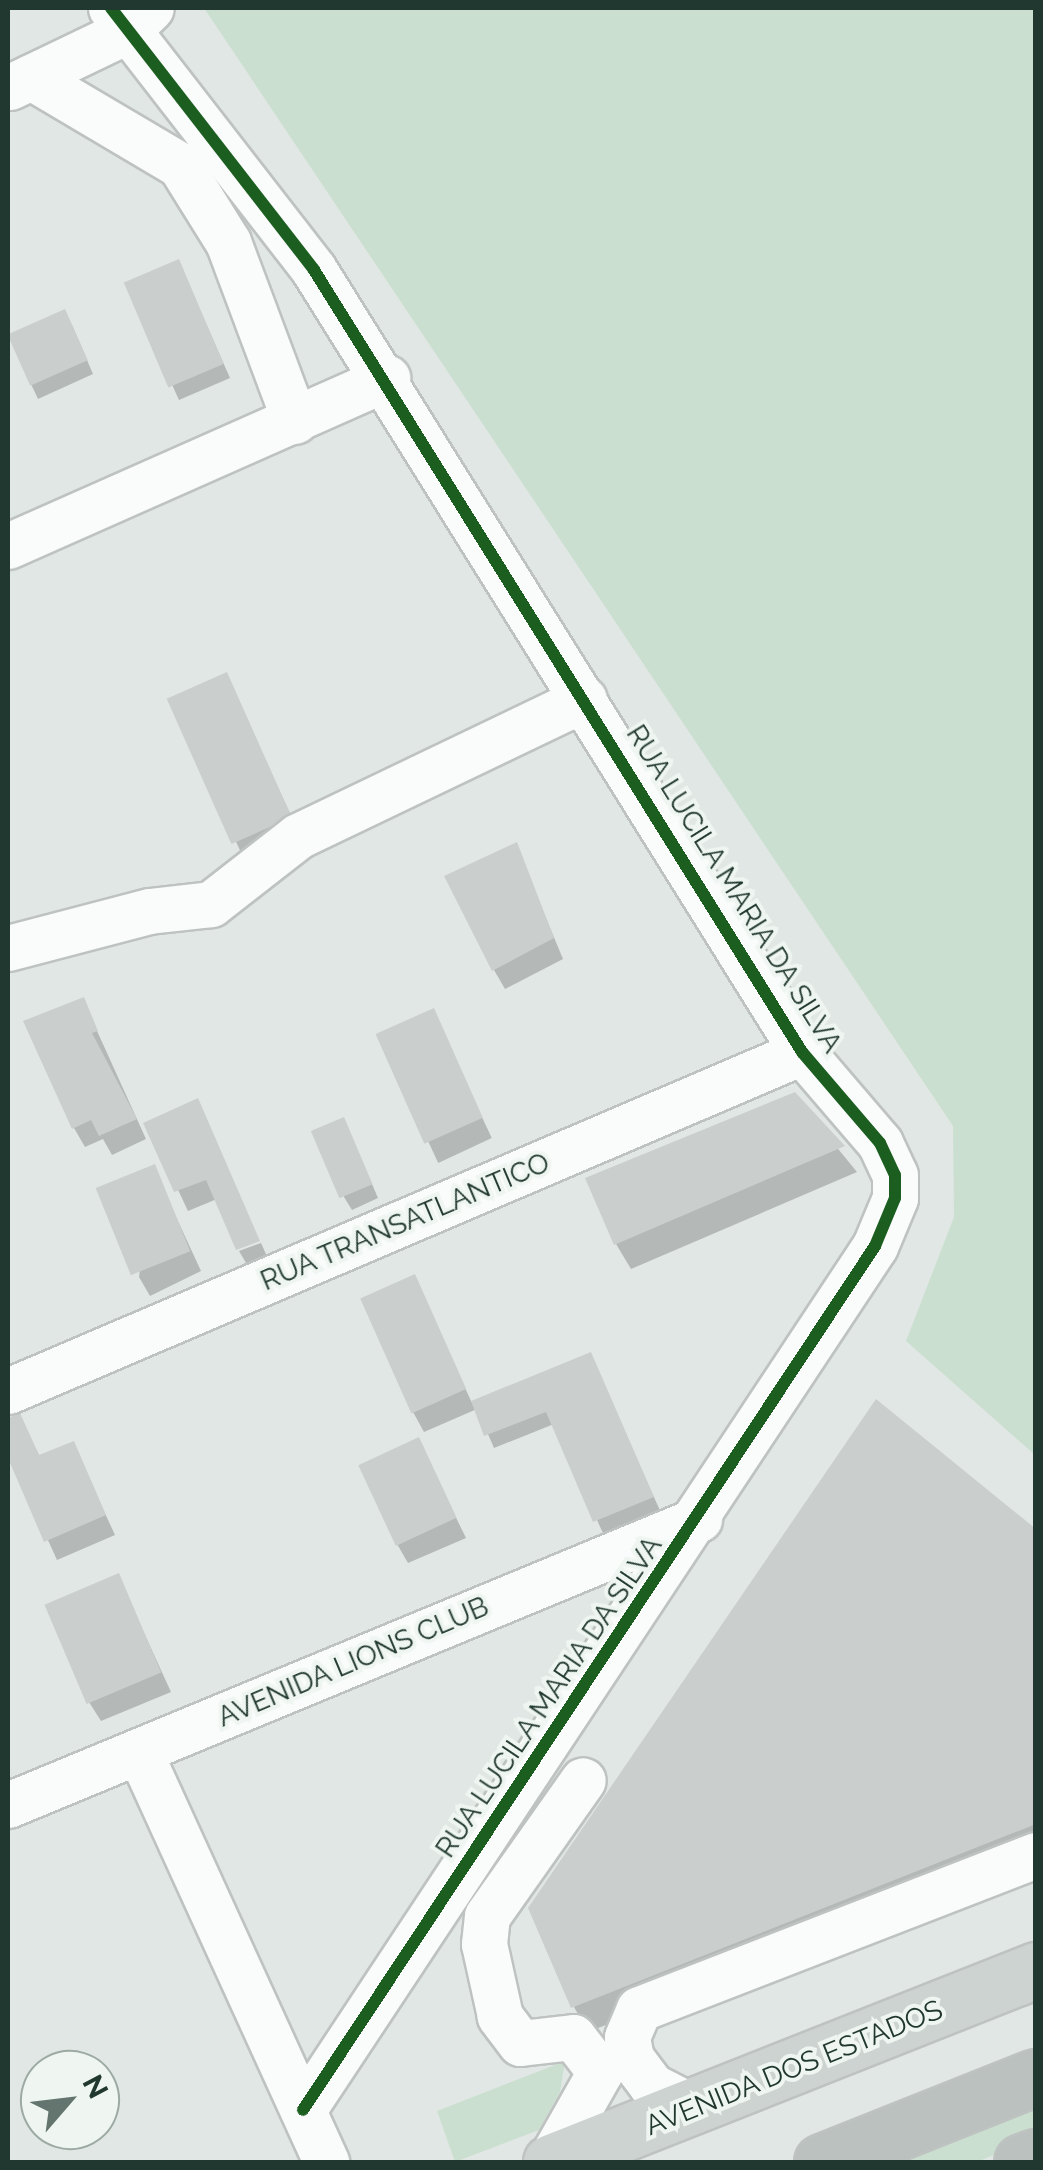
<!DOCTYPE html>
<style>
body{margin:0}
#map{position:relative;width:1043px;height:2170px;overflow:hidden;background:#e1e7e4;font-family:Raleway,sans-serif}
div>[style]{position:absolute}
.green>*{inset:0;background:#cbdfd0}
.shadow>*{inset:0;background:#0003;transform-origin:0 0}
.building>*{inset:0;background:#cacfcd;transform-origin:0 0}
.roads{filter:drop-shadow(2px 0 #bec3c1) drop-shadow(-2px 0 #bec3c1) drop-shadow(0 2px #bec3c1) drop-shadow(0 -2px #bec3c1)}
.minor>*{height:45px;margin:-22.5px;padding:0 22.5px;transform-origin:22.5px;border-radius:22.5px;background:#fafbfb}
.major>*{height:55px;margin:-27.5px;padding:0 27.5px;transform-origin:27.5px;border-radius:27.5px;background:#cdd3d1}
.highway>*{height:55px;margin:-27.5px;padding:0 27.5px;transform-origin:27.5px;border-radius:27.5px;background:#bac1be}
.cycleway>*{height:12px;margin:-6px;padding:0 6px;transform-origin:6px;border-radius:6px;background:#1b5e20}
span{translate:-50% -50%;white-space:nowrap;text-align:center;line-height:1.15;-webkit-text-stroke:8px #eff6f2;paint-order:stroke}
.street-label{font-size:28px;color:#213830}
.frame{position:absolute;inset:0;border:10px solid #213830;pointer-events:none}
.north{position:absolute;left:20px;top:2050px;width:100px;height:100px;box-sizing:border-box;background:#eff6f2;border:2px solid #9daaa4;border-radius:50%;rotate:62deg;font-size:28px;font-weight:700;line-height:40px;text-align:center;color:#213830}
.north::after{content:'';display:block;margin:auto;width:35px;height:45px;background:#64756f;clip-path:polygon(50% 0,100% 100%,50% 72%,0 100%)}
</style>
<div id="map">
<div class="green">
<i style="clip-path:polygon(204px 8px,1035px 8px,1035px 1455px,906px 1341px,954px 1217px,953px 1126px)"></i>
<i style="clip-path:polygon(565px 2061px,560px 2092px,539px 2130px,455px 2162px,437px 2111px)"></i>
<i style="clip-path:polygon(1035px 2107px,1035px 2138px,977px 2162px,900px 2162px)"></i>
</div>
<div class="shadow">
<i style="clip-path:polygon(185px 276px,230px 378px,179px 400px,127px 285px)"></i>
<i style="clip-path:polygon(72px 325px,93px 374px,38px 399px,9px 337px)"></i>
<i style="left:226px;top:676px;width:178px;height:61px;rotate:65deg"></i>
<i style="clip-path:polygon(516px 846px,563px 959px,505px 989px,494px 970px)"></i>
<i style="clip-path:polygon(83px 1000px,146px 1139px,112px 1155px,103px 1139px,85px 1147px,74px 1128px)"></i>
<i style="left:433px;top:1012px;width:139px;height:59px;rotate:65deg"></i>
<i style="clip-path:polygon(794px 1095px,857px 1172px,631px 1269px,616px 1244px)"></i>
<i style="clip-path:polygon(197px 1102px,217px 1199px,188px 1211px,147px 1124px)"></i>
<i style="clip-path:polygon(350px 1133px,378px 1198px,352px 1210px,344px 1197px)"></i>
<i style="clip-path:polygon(153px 1167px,201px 1271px,150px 1296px,139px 1277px)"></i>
<i style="clip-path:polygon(261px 1243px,269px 1261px,249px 1268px,239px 1251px)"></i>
<i style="clip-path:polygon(414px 1277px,472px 1403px,590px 1356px,663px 1517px,606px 1540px,554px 1424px,494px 1448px,477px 1409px,424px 1432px,413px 1412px)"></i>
<i style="clip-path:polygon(19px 1416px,40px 1457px,73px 1444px,115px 1535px,57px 1560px,8px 1452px,8px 1421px)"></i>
<i style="clip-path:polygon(418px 1440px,466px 1538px,408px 1563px,397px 1544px)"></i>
<i style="clip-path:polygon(1036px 1532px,1036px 1855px,588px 2032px,574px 2007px)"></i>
<i style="clip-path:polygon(118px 1576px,171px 1692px,101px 1721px,89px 1702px)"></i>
</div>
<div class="building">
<i style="left:179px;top:259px;width:114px;height:60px;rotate:67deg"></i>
<i style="left:65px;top:309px;width:56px;height:63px;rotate:66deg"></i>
<i style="left:227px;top:672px;width:159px;height:66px;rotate:66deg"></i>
<i style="clip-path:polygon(517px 842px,554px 938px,492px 971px,444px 876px)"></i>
<i style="clip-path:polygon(84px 997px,98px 1031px,92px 1033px,137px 1119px,99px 1136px,91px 1120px,72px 1129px,23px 1021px)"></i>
<i style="left:434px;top:1008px;width:120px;height:64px;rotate:66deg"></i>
<i style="clip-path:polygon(795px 1092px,845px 1146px,614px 1245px,585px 1178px)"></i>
<i style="clip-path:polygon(198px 1098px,260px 1241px,236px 1250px,206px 1180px,174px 1192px,143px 1123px)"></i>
<i style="left:344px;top:1117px;width:73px;height:36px;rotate:67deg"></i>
<i style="left:155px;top:1164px;width:94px;height:64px;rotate:68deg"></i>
<i style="left:415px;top:1274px;width:126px;height:60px;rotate:66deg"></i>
<i style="clip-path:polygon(591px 1352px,654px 1497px,593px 1522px,546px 1412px,484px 1436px,471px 1401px)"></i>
<i style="clip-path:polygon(876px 1399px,1036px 1529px,1036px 1824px,571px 2008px,528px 1908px)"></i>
<i style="clip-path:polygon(20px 1413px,39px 1455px,74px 1441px,106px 1515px,44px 1542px,8px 1458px,8px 1418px)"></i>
<i style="left:419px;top:1437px;width:89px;height:67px;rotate:65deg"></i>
<i style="left:119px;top:1573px;width:108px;height:81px;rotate:67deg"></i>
</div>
<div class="roads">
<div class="minor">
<i style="left:111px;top:8px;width:331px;rotate:52.2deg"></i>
<i style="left:314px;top:270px;width:922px;rotate:58.03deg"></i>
<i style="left:802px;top:1052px;width:120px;rotate:49.4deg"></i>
<i style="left:880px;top:1143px;width:35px;rotate:65deg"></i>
<i style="left:895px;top:1175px;width:23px;rotate:90deg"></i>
<i style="left:895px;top:1198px;width:52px;rotate:112.6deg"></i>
<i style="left:875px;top:1246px;width:1036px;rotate:123.51deg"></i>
<i style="left:31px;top:77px;width:173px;rotate:30.6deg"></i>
<i style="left:180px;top:165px;width:91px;rotate:58.1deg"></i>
<i style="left:228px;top:242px;width:191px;rotate:69.5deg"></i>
<i style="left:10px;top:87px;width:130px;rotate:-25.6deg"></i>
<i style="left:127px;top:31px;width:33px;rotate:-44deg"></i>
<i style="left:8px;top:546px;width:415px;rotate:-23.9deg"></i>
<i style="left:8px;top:948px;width:146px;rotate:-14.7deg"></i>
<i style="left:149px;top:911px;width:62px;rotate:-6.4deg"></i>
<i style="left:211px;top:904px;width:110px;rotate:-38deg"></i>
<i style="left:298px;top:836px;width:317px;rotate:-25.6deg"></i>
<i style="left:8px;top:1391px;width:863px;rotate:-23.12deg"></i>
<i style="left:139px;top:1751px;width:452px;rotate:65.5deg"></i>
<i style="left:8px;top:1805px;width:748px;rotate:-22.48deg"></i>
<i style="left:697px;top:2109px;width:51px;rotate:-152.9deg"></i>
<i style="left:652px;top:2086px;width:35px;rotate:-127deg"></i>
<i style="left:631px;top:2058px;width:21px;rotate:-101deg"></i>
<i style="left:627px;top:2037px;width:30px;rotate:-67deg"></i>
<i style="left:639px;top:2009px;width:426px;rotate:-21.2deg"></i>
<i style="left:549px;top:2162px;width:103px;rotate:-60.5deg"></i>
<i style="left:600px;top:2072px;width:44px;rotate:-127.6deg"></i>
<i style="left:573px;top:2037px;width:53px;rotate:173.5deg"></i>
<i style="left:520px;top:2043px;width:34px;rotate:-127deg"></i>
<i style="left:500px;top:2016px;width:74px;rotate:-102.5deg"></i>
<i style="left:484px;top:1944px;width:28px;rotate:-84deg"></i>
<i style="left:487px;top:1916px;width:166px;rotate:-54.8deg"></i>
</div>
<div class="major">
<i style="left:551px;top:2162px;width:522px;rotate:-21.6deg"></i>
</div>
<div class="highway">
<i style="left:822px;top:2162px;width:230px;rotate:-21.7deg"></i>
<i style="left:1022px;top:2162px;width:15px;rotate:-20deg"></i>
</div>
</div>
<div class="cycleway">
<i style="left:111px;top:8px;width:331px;rotate:52.2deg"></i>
<i style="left:314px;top:270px;width:922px;rotate:58.03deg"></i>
<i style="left:802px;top:1052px;width:120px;rotate:49.4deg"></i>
<i style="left:880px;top:1143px;width:35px;rotate:65deg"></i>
<i style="left:895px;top:1175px;width:23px;rotate:90deg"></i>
<i style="left:895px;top:1198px;width:52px;rotate:112.6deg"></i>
<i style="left:875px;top:1246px;width:1036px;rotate:123.51deg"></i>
</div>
<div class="street-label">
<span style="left:734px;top:889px;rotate:58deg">RUA LUCILA MARIA DA SILVA</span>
<span style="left:405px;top:1222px;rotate:-23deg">RUA TRANSATLANTICO</span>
<span style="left:353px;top:1662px;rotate:-23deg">AVENIDA LIONS CLUB</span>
<span style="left:549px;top:1697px;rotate:-56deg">RUA LUCILA MARIA DA SILVA</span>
<span style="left:794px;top:2068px;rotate:-22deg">AVENIDA DOS ESTADOS</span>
</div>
<div class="frame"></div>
<div class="north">N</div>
</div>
